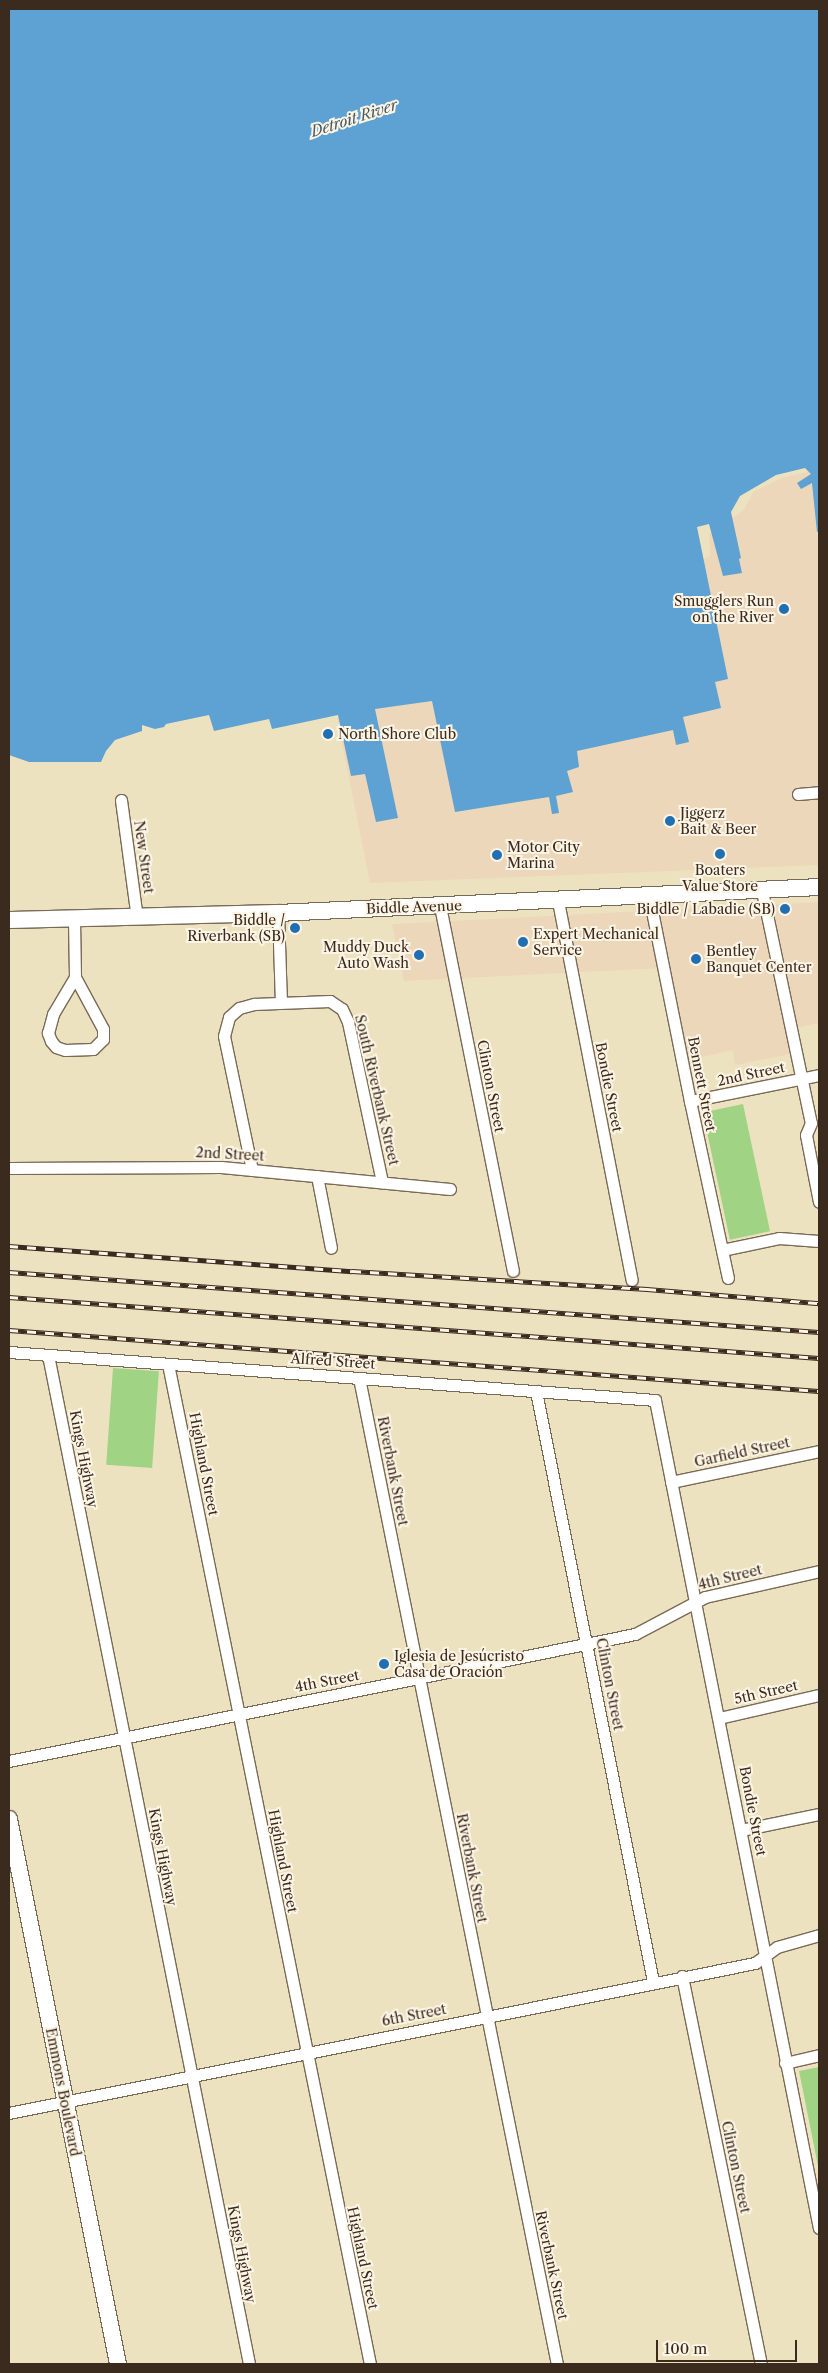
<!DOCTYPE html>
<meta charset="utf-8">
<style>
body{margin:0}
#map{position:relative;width:828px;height:2373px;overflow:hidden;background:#ede2c0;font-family:"Libre Caslon Text",serif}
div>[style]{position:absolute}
.built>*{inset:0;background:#edd7bb}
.green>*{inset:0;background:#a0d383;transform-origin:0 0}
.water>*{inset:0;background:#5da2d2}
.roads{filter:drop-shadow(1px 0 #796a57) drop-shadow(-1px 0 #796a57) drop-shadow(0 1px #796a57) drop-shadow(0 -1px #796a57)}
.street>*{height:11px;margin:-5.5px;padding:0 5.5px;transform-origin:5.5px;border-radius:5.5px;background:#fff}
.secondary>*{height:16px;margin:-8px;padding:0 8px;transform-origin:8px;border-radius:8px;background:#fff}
.rail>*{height:5px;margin-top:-2.5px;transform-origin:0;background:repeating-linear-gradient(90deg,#fcf5e5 0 9px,#3b2a1e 0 18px);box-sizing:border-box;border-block:1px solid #3b2a1e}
.dots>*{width:14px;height:14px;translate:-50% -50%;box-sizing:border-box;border:2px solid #fcf5e5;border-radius:50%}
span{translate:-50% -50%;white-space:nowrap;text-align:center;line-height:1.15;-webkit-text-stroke:4px #fcf5e5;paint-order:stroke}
.poi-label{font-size:14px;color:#3b2a1e}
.right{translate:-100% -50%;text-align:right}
.left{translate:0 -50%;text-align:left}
.street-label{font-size:14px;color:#3b2a1e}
.water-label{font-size:15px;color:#495a66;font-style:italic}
.frame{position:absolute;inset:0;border:10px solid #3b2a1e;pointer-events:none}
.scale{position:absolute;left:656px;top:2340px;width:141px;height:22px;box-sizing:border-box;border:2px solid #3b2a1e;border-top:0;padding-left:6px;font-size:15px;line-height:18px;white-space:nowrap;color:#3b2a1e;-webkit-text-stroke:4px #fcf5e5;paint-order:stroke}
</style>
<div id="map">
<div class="built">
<i style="clip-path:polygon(819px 469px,819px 865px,370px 883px,337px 718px,710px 556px,709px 534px,744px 510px,753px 492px,781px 478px)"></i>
<i style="clip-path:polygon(819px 902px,819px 1023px,791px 1029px,796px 1053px,735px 1065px,733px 1050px,682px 1062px,663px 968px,404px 981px,392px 924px)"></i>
</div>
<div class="green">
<i style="left:743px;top:1104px;width:130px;height:41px;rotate:78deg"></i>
<i style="left:113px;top:1368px;width:46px;height:97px;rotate:4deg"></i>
<i style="clip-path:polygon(819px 2067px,819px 2171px,799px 2071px)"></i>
</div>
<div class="water">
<i style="clip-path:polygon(9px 9px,819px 9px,819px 531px,817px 532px,812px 483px,801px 489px,797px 483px,811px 474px,805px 468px,776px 475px,740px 496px,731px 512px,741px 558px,739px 559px,742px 573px,723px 576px,709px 524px,697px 527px,728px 679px,715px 682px,721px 708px,683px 717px,689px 742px,676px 745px,673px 730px,577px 751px,579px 767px,567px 771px,573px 792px,556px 796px,559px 813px,552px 814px,549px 797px,455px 812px,432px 701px,375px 709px,398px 818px,376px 822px,365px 774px,351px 776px,338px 715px,272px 729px,269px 719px,214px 731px,209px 715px,166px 724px,164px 727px,155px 729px,142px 725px,142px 731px,115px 740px,106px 751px,101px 762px,29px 762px,9px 755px)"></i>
</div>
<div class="roads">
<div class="street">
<i style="left:798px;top:794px;width:21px;rotate:-5deg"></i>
<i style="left:121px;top:800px;width:119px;rotate:82.3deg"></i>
<i style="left:762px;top:891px;width:237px;rotate:78.1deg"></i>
<i style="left:811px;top:1123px;width:13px;rotate:113deg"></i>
<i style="left:806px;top:1135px;width:68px;rotate:79deg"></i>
<i style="left:649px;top:896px;width:209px;rotate:78.7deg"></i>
<i style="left:690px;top:1101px;width:181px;rotate:77.9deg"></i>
<i style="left:558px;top:901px;width:386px;rotate:79deg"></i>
<i style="left:440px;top:906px;width:372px;rotate:78.7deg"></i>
<i style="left:278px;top:913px;width:89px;rotate:88.1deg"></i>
<i style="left:74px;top:919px;width:58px;rotate:89deg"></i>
<i style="left:75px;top:977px;width:59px;rotate:61.7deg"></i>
<i style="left:103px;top:1029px;width:10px;rotate:90deg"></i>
<i style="left:103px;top:1039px;width:14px;rotate:135deg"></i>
<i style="left:93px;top:1049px;width:28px;rotate:178deg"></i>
<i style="left:65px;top:1050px;width:9px;rotate:-162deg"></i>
<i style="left:56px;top:1047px;width:8px;rotate:-130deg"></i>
<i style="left:51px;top:1041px;width:9px;rotate:-111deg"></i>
<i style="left:48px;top:1033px;width:20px;rotate:-75deg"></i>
<i style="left:53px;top:1014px;width:43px;rotate:-59.3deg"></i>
<i style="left:690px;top:1101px;width:132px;rotate:-11.4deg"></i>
<i style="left:9px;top:1168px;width:212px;rotate:-0.3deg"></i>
<i style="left:221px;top:1167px;width:230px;rotate:5.5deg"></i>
<i style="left:252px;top:1170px;width:137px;rotate:-101.8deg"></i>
<i style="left:224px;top:1036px;width:20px;rotate:-75deg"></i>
<i style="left:229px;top:1017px;width:13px;rotate:-42deg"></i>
<i style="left:239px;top:1008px;width:16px;rotate:-15deg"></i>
<i style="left:254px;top:1004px;width:76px;rotate:-2.3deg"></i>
<i style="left:330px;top:1001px;width:14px;rotate:34deg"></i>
<i style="left:342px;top:1009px;width:14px;rotate:65deg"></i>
<i style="left:348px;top:1022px;width:164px;rotate:78deg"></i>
<i style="left:317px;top:1176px;width:73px;rotate:79deg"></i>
<i style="left:722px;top:1250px;width:58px;rotate:-11.9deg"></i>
<i style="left:779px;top:1238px;width:40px;rotate:4.3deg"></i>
<i style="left:9px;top:1352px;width:648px;rotate:4.25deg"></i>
<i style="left:655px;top:1400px;width:844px;rotate:78.8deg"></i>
<i style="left:48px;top:1355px;width:1029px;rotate:78.73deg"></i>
<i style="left:168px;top:1364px;width:1020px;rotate:78.58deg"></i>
<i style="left:359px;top:1378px;width:1006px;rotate:78.65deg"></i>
<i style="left:536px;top:1391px;width:602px;rotate:78.8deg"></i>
<i style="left:671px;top:1482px;width:151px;rotate:-11.8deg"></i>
<i style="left:719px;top:1718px;width:103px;rotate:-13deg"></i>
<i style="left:9px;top:1761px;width:639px;rotate:-11.47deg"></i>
<i style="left:635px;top:1634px;width:79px;rotate:-27.9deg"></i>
<i style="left:705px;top:1597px;width:117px;rotate:-12.8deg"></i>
<i style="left:741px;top:1830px;width:80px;rotate:-11.6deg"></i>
<i style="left:682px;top:1976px;width:396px;rotate:78.5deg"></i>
<i style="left:785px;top:2063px;width:35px;rotate:-13deg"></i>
<i style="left:9px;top:2113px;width:761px;rotate:-11.37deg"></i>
<i style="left:755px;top:1963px;width:27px;rotate:-36deg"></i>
<i style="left:777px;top:1947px;width:44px;rotate:-15.9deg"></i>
</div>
<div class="secondary">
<i style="left:9px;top:920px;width:269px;rotate:-1.5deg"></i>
<i style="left:278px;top:913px;width:542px;rotate:-2.75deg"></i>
<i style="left:9px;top:1819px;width:556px;rotate:78.69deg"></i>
</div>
</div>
<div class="rail">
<i style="left:9px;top:1246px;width:344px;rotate:4.2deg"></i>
<i style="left:352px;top:1271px;width:296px;rotate:3.5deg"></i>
<i style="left:647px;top:1289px;width:173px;rotate:4.7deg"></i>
<i style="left:9px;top:1272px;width:812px;rotate:4.24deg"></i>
<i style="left:9px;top:1297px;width:812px;rotate:4.31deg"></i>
<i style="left:9px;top:1330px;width:812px;rotate:4.31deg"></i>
</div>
<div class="dots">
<i style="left:784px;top:609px;background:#1f6fb2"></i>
<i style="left:328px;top:734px;background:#1f6fb2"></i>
<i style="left:670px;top:821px;background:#1f6fb2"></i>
<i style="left:720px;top:854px;background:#1f6fb2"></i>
<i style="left:497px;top:855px;background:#1f6fb2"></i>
<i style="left:785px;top:909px;background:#1f6fb2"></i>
<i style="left:295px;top:928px;background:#1f6fb2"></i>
<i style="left:523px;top:942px;background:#1f6fb2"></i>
<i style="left:419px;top:955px;background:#1f6fb2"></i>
<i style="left:696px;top:959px;background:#1f6fb2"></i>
<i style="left:384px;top:1664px;background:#1f6fb2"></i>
</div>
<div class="poi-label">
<span class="right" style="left:774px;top:609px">Smugglers Run<br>on the River</span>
<span class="left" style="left:338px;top:734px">North Shore Club</span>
<span class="left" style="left:680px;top:821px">Jiggerz<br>Bait &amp; Beer</span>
<span class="left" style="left:507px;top:855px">Motor City<br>Marina</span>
<span style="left:720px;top:878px">Boaters<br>Value Store</span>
<span class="right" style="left:775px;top:909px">Biddle / Labadie (SB)</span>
<span class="right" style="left:285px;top:928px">Biddle /<br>Riverbank (SB)</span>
<span class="left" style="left:533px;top:942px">Expert Mechanical<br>Service</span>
<span class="right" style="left:409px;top:955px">Muddy Duck<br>Auto Wash</span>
<span class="left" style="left:706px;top:959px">Bentley<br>Banquet Center</span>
<span class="left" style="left:394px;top:1664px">Iglesia de Jesúcristo<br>Casa de Oración</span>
</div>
<div class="street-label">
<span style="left:144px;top:857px;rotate:82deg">New Street</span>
<span style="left:414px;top:907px;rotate:-2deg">Biddle Avenue</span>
<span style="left:751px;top:1074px;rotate:-12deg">2nd Street</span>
<span style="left:702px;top:1084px;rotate:79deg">Bennett Street</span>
<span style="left:491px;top:1086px;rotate:79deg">Clinton Street</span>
<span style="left:609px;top:1087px;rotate:79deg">Bondie Street</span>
<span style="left:377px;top:1090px;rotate:77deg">South Riverbank Street</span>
<span style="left:230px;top:1154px;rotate:3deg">2nd Street</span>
<span style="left:333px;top:1361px;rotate:4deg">Alfred Street</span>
<span style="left:742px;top:1452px;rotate:-12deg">Garfield Street</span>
<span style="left:84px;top:1459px;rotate:79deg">Kings Highway</span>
<span style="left:204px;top:1464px;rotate:79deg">Highland Street</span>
<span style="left:393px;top:1471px;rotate:79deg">Riverbank Street</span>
<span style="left:730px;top:1577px;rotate:-14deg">4th Street</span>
<span style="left:327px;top:1681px;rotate:-11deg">4th Street</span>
<span style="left:610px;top:1684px;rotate:79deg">Clinton Street</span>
<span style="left:766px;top:1692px;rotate:-13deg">5th Street</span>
<span style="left:753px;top:1811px;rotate:79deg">Bondie Street</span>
<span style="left:163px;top:1857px;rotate:79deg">Kings Highway</span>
<span style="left:283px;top:1861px;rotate:79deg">Highland Street</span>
<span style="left:472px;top:1868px;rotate:79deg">Riverbank Street</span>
<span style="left:414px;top:2015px;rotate:-11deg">6th Street</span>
<span style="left:63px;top:2092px;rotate:79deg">Emmons Boulevard</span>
<span style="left:736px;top:2167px;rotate:78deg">Clinton Street</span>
<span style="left:242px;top:2254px;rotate:79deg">Kings Highway</span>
<span style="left:363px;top:2258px;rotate:78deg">Highland Street</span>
<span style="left:552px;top:2265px;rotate:78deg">Riverbank Street</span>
</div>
<div class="water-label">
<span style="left:354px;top:118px;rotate:-18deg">Detroit River</span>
</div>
<div class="frame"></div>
<div class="scale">100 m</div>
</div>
